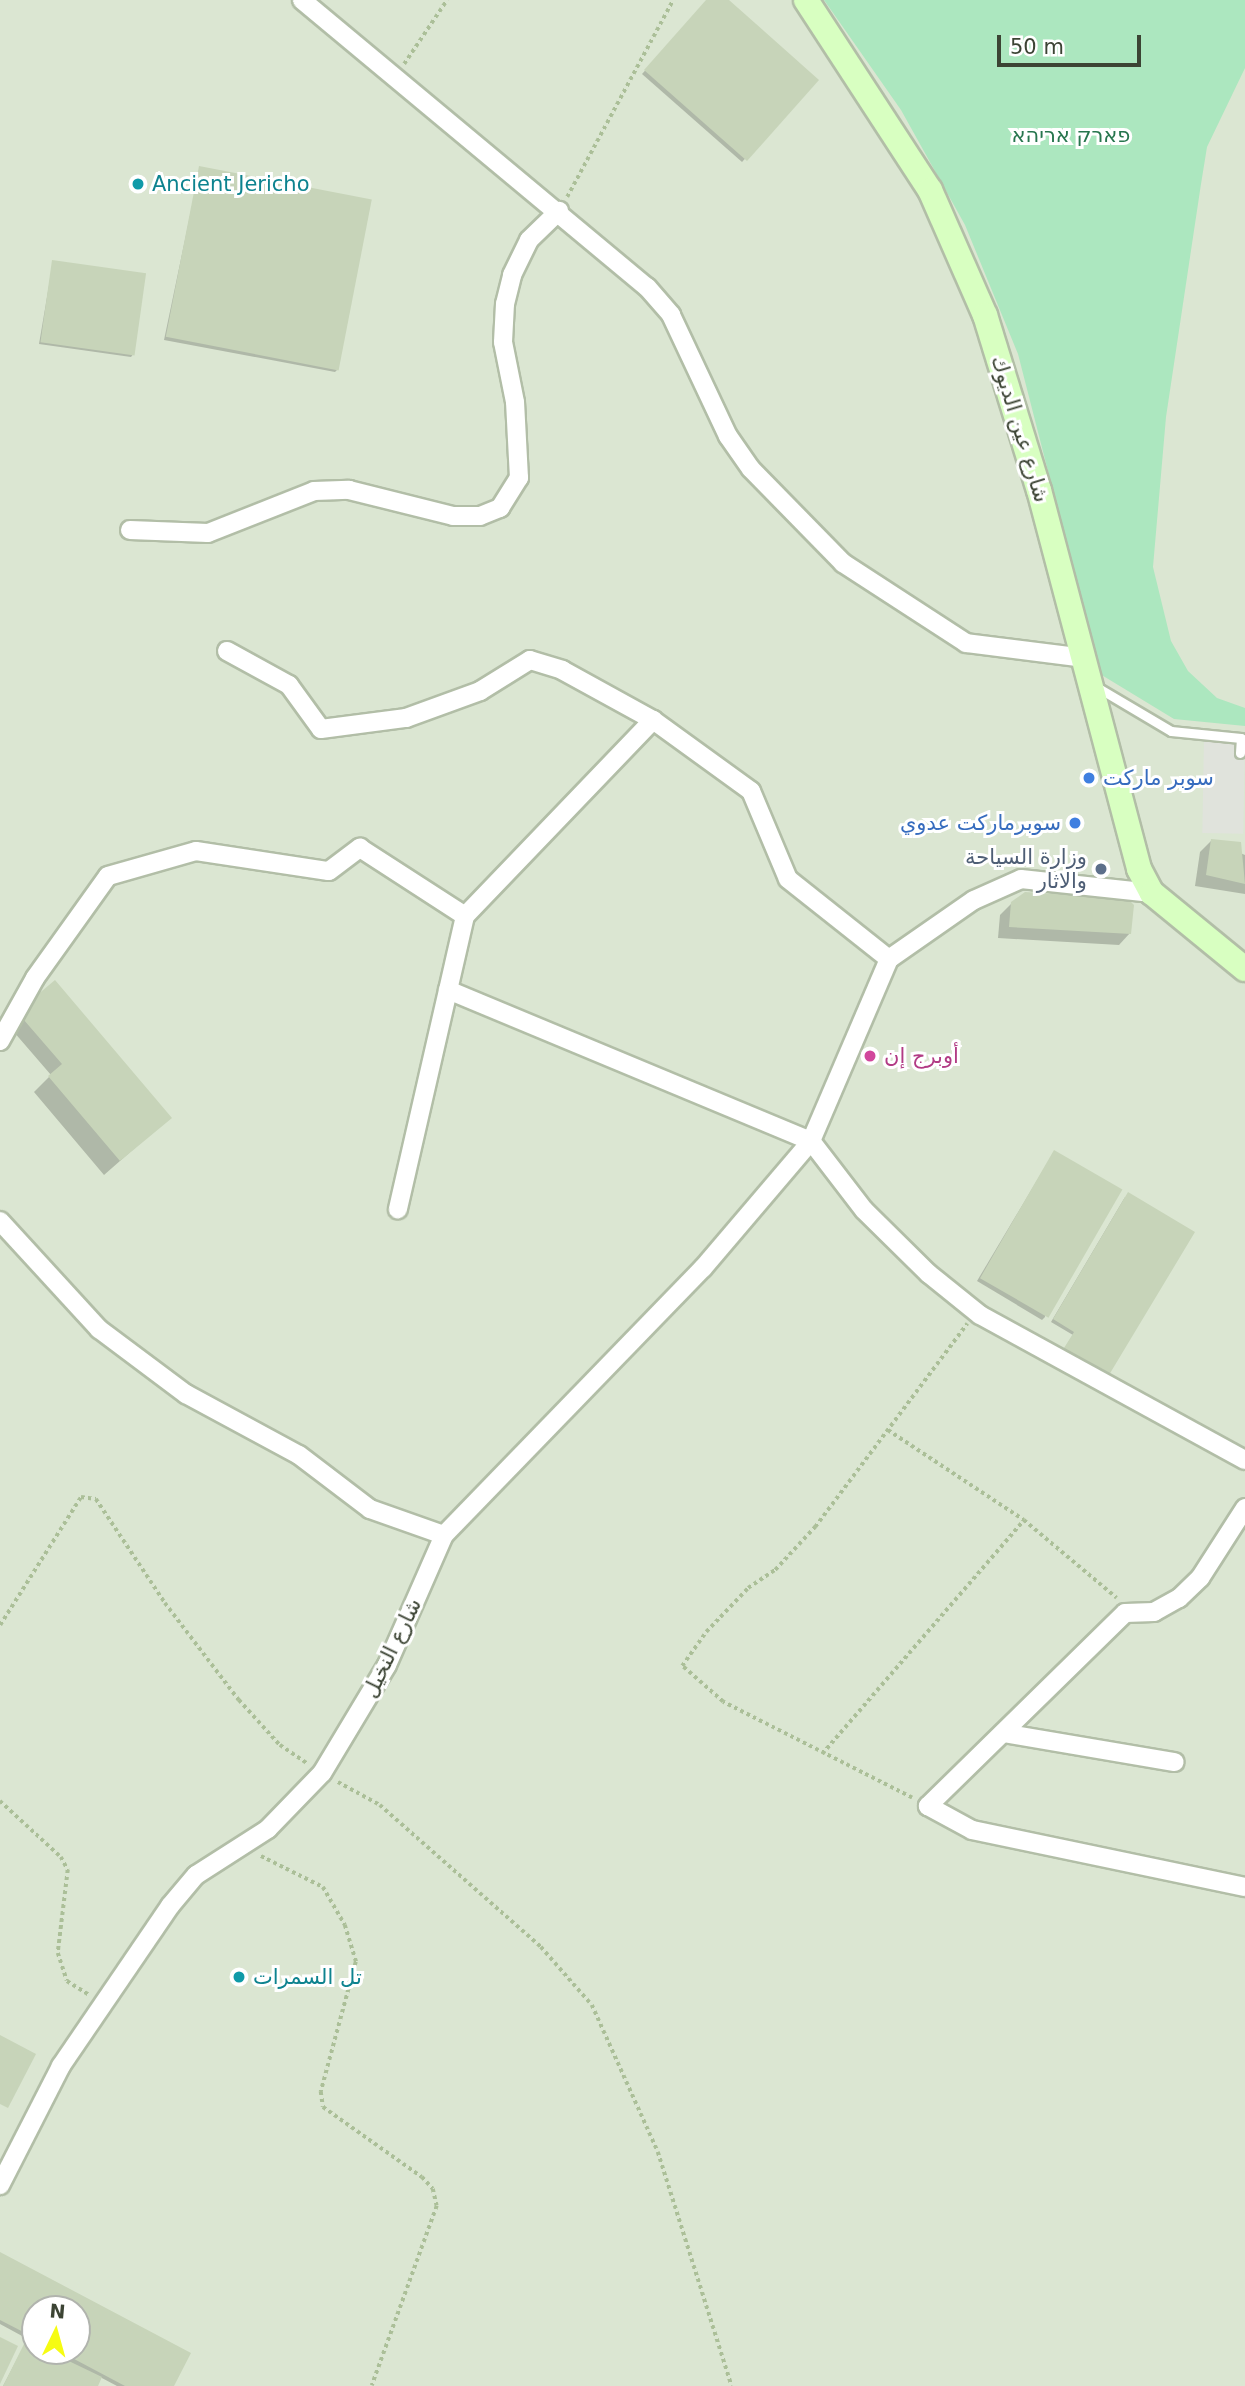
<!DOCTYPE html>
<meta charset="utf-8">
<style>
body{margin:0}
#map{position:relative;width:1245px;height:2386px;overflow:hidden;background:#eaf2e4;font-family:"DejaVu Sans","Noto Sans Arabic","Noto Sans Hebrew",sans-serif}
div>[style]{position:absolute}
.residential>*{inset:0;background:#dbe6d2}
.green>*{inset:0;background:#ace7bf}
.parking>*{inset:0;background:#e0e3dc;transform-origin:0 0}
.shadow>*{inset:0;background:#0003}
.building>*{inset:0;background:#c7d4b9;transform-origin:0 0}
.path>*{height:3.5px;margin-top:-1.75px;transform-origin:0;background:repeating-linear-gradient(90deg,#abbf98 0 3.5px,transparent 0 7px)}
.roads{filter:drop-shadow(2px 0 #b2bea7) drop-shadow(-2px 0 #b2bea7) drop-shadow(0 2px #b2bea7) drop-shadow(0 -2px #b2bea7)}
.service>*{height:9px;margin:-4.5px;padding:0 4.5px;transform-origin:4.5px;border-radius:4.5px;background:#fff}
.minor>*{height:18px;margin:-9px;padding:0 9px;transform-origin:9px;border-radius:9px;background:#fff}
.secondary>*{height:24px;margin:-12px;padding:0 12px;transform-origin:12px;border-radius:12px;background:#d8ffc1}
.dots>*{width:19px;height:19px;translate:-50% -50%;box-sizing:border-box;border:4px solid #fff;border-radius:50%}
span{translate:-50% -50%;white-space:nowrap;text-align:center;line-height:1.15;-webkit-text-stroke:6px #fff;paint-order:stroke}
.park-label{font-size:21px;color:#27764e}
.culture-label{font-size:21px;color:#0d838f}
.left{translate:0 -50%;text-align:left}
.street-label{font-size:21px;color:#3c4434}
.shop-label{font-size:21px;color:#366cbe}
.right{translate:-100% -50%;text-align:right}
.service-label{font-size:21px;color:#4e5e75}
.hotel-label{font-size:21px;color:#b23c85}
.north{position:absolute;left:21px;top:2295px;width:70px;height:70px;box-sizing:border-box;background:#fff;border:2px solid #b1b4ae;border-radius:50%;rotate:5deg;font-size:19px;font-weight:700;line-height:28px;text-align:center;color:#3c4434}
.north::after{content:'';display:block;margin:auto;width:24px;height:32px;background:#f6fc12;clip-path:polygon(50% 0,100% 100%,50% 72%,0 100%)}
.scale{position:absolute;left:997px;top:35px;width:144px;height:32px;box-sizing:border-box;border:4px solid #3c4434;border-top:0;padding-left:9px;font-size:21px;line-height:24px;white-space:nowrap;color:#3c4434;-webkit-text-stroke:5px #fff;paint-order:stroke}
</style>
<div id="map">
<div class="residential">
<i style="clip-path:polygon(evenodd,0 0,1245px 0,1245px 2386px,0 2386px,0 0,35px 2309px,77px 2309px,77px 2351px,35px 2351px,35px 2309px)"></i>
</div>
<div class="green">
<i style="clip-path:polygon(824px 0,1245px 0,1245px 68px,1207px 147px,1201px 184px,1166px 417px,1153px 567px,1171px 641px,1188px 671px,1217px 698px,1245px 708px,1245px 726px,1174px 719px,1100px 674px,1018px 354px,965px 225px,901px 110px)"></i>
</div>
<div class="parking">
<i style="left:1204px;top:737px;width:41px;height:96px;rotate:1deg"></i>
</div>
<div class="shadow">
<i style="clip-path:polygon(708px 0,727px 0,817px 80px,742px 162px,642px 74px)"></i>
<i style="clip-path:polygon(200px 168px,338px 369px,335px 372px,164px 340px)"></i>
<i style="clip-path:polygon(53px 262px,134px 353px,131px 357px,39px 344px)"></i>
<i style="clip-path:polygon(1211px 841px,1245px 855px,1245px 894px,1195px 886px,1200px 852px)"></i>
<i style="clip-path:polygon(1012px 903px,1130px 933px,1119px 945px,998px 938px,1000px 915px)"></i>
<i style="clip-path:polygon(18px 1013px,169px 1118px,104px 1175px,34px 1092px,51px 1075px,7px 1024px)"></i>
<i style="clip-path:polygon(1054px 1152px,1045px 1317px,1042px 1320px,977px 1281px)"></i>
<i style="clip-path:polygon(1125px 1197px,1108px 1374px,1105px 1377px,1062px 1352px,1073px 1335px,1051px 1322px)"></i>
<i style="clip-path:polygon(0 2254px,189px 2354px,172px 2386px,117px 2386px,100px 2377px,96px 2386px,3px 2386px,26px 2342px,35px 2351px,77px 2351px,77px 2309px,35px 2309px,35px 2343px,0 2324px)"></i>
</div>
<div class="building">
<i style="clip-path:polygon(706px 0,729px 0,819px 80px,747px 161px,644px 70px)"></i>
<i style="left:199px;top:166px;width:176px;height:174px;rotate:11deg"></i>
<i style="left:52px;top:260px;width:95px;height:83px;rotate:8deg"></i>
<i style="clip-path:polygon(1211px 839px,1241px 842px,1245px 884px,1206px 875px)"></i>
<i style="clip-path:polygon(1025px 892px,1127px 898px,1134px 905px,1131px 934px,1009px 927px,1011px 902px)"></i>
<i style="clip-path:polygon(55px 980px,172px 1118px,120px 1161px,48px 1076px,62px 1064px,17px 1012px)"></i>
<i style="left:1054px;top:1150px;width:79px;height:148px;rotate:30deg"></i>
<i style="clip-path:polygon(1128px 1192px,1195px 1232px,1109px 1375px,1064px 1348px,1074px 1332px,1053px 1319px)"></i>
<i style="clip-path:polygon(0 2035px,36px 2054px,8px 2108px,0 2104px)"></i>
<i style="clip-path:polygon(0 2252px,191px 2353px,174px 2386px,125px 2386px,59px 2351px,77px 2351px,77px 2309px,35px 2309px,35px 2338px,0 2320px)"></i>
<i style="clip-path:polygon(0 2337px,18px 2346px,0 2384px)"></i>
<i style="clip-path:polygon(26px 2340px,35px 2345px,35px 2351px,48px 2351px,102px 2377px,98px 2386px,3px 2386px)"></i>
</div>
<div class="path">
<i style="left:404px;top:64px;width:77px;rotate:-56.1deg"></i>
<i style="left:567px;top:197px;width:224px;rotate:-61.7deg"></i>
<i style="left:888px;top:1430px;width:163px;rotate:33.5deg"></i>
<i style="left:1024px;top:1520px;width:121px;rotate:40deg"></i>
<i style="left:0;top:1625px;width:151px;rotate:-57.7deg"></i>
<i style="left:81px;top:1497px;width:15px;rotate:8deg"></i>
<i style="left:96px;top:1499px;width:125px;rotate:56.4deg"></i>
<i style="left:165px;top:1603px;width:122px;rotate:52.7deg"></i>
<i style="left:239px;top:1700px;width:61px;rotate:47.7deg"></i>
<i style="left:280px;top:1745px;width:32px;rotate:34deg"></i>
<i style="left:822px;top:1754px;width:309px;rotate:-49.2deg"></i>
<i style="left:338px;top:1782px;width:48px;rotate:28.7deg"></i>
<i style="left:380px;top:1805px;width:215px;rotate:41.4deg"></i>
<i style="left:541px;top:1947px;width:77px;rotate:48.7deg"></i>
<i style="left:592px;top:2005px;width:161px;rotate:65.8deg"></i>
<i style="left:658px;top:2152px;width:245px;rotate:72.5deg"></i>
<i style="left:912px;top:1798px;width:212px;rotate:-153.1deg"></i>
<i style="left:723px;top:1702px;width:55px;rotate:-138.7deg"></i>
<i style="left:682px;top:1666px;width:42px;rotate:-54.8deg"></i>
<i style="left:706px;top:1632px;width:61px;rotate:-46.3deg"></i>
<i style="left:748px;top:1588px;width:32px;rotate:-34deg"></i>
<i style="left:775px;top:1570px;width:59px;rotate:-47.1deg"></i>
<i style="left:815px;top:1527px;width:254px;rotate:-53.2deg"></i>
<i style="left:0;top:1801px;width:83px;rotate:42.6deg"></i>
<i style="left:61px;top:1857px;width:15px;rotate:62deg"></i>
<i style="left:68px;top:1870px;width:84px;rotate:96.9deg"></i>
<i style="left:58px;top:1953px;width:29px;rotate:72deg"></i>
<i style="left:67px;top:1981px;width:25px;rotate:32deg"></i>
<i style="left:261px;top:1856px;width:69px;rotate:26.6deg"></i>
<i style="left:323px;top:1887px;width:44px;rotate:59.9deg"></i>
<i style="left:345px;top:1925px;width:39px;rotate:73deg"></i>
<i style="left:356px;top:1962px;width:135px;rotate:105.1deg"></i>
<i style="left:321px;top:2092px;width:15px;rotate:82deg"></i>
<i style="left:323px;top:2107px;width:121px;rotate:35.3deg"></i>
<i style="left:422px;top:2177px;width:16px;rotate:47deg"></i>
<i style="left:433px;top:2189px;width:17px;rotate:77deg"></i>
<i style="left:437px;top:2206px;width:191px;rotate:109.9deg"></i>
</div>
<div class="roads">
<div class="service">
<i style="left:1095px;top:686px;width:88px;rotate:30.6deg"></i>
<i style="left:1171px;top:731px;width:70px;rotate:5.7deg"></i>
<i style="left:1241px;top:738px;width:15px;rotate:94deg"></i>
</div>
<div class="minor">
<i style="left:302px;top:0;width:449px;rotate:39.8deg"></i>
<i style="left:647px;top:287px;width:37px;rotate:49deg"></i>
<i style="left:671px;top:315px;width:134px;rotate:64.8deg"></i>
<i style="left:728px;top:436px;width:40px;rotate:55.1deg"></i>
<i style="left:751px;top:469px;width:132px;rotate:45.6deg"></i>
<i style="left:843px;top:563px;width:147px;rotate:33deg"></i>
<i style="left:966px;top:643px;width:119px;rotate:7.2deg"></i>
<i style="left:130px;top:530px;width:78px;rotate:2.2deg"></i>
<i style="left:208px;top:533px;width:114px;rotate:-21.6deg"></i>
<i style="left:314px;top:491px;width:35px;rotate:-2deg"></i>
<i style="left:349px;top:490px;width:107px;rotate:14deg"></i>
<i style="left:453px;top:516px;width:27px"></i>
<i style="left:480px;top:516px;width:22px;rotate:-22deg"></i>
<i style="left:500px;top:508px;width:36px;rotate:-58deg"></i>
<i style="left:519px;top:478px;width:76px;rotate:-93deg"></i>
<i style="left:515px;top:402px;width:61px;rotate:-101.3deg"></i>
<i style="left:503px;top:342px;width:38px;rotate:-87deg"></i>
<i style="left:505px;top:304px;width:30px;rotate:-76deg"></i>
<i style="left:512px;top:275px;width:39px;rotate:-64deg"></i>
<i style="left:529px;top:240px;width:42px;rotate:-44deg"></i>
<i style="left:227px;top:651px;width:71px;rotate:28.7deg"></i>
<i style="left:289px;top:685px;width:54px;rotate:54deg"></i>
<i style="left:321px;top:729px;width:86px;rotate:-7.4deg"></i>
<i style="left:406px;top:718px;width:79px;rotate:-20deg"></i>
<i style="left:480px;top:691px;width:59px;rotate:-31.8deg"></i>
<i style="left:530px;top:660px;width:34px;rotate:17deg"></i>
<i style="left:562px;top:670px;width:104px;rotate:28.8deg"></i>
<i style="left:465px;top:916px;width:272px;rotate:-46.2deg"></i>
<i style="left:653px;top:720px;width:121px;rotate:35.9deg"></i>
<i style="left:751px;top:791px;width:95px;rotate:67.2deg"></i>
<i style="left:788px;top:879px;width:129px;rotate:38.4deg"></i>
<i style="left:448px;top:990px;width:393px;rotate:22.6deg"></i>
<i style="left:811px;top:1141px;width:87px;rotate:52.5deg"></i>
<i style="left:864px;top:1210px;width:91px;rotate:44.6deg"></i>
<i style="left:929px;top:1274px;width:65px;rotate:38.8deg"></i>
<i style="left:980px;top:1315px;width:302px;rotate:28.7deg"></i>
<i style="left:0;top:1041px;width:72px;rotate:-60.9deg"></i>
<i style="left:35px;top:978px;width:125px;rotate:-54.4deg"></i>
<i style="left:108px;top:876px;width:91px;rotate:-15.9deg"></i>
<i style="left:196px;top:851px;width:134px;rotate:8.6deg"></i>
<i style="left:329px;top:871px;width:39px;rotate:-37deg"></i>
<i style="left:360px;top:848px;width:125px;rotate:32.9deg"></i>
<i style="left:465px;top:916px;width:301px;rotate:102.9deg"></i>
<i style="left:0;top:1221px;width:147px;rotate:47.5deg"></i>
<i style="left:99px;top:1329px;width:109px;rotate:36.8deg"></i>
<i style="left:186px;top:1394px;width:128px;rotate:28.4deg"></i>
<i style="left:299px;top:1455px;width:89px;rotate:37.3deg"></i>
<i style="left:370px;top:1509px;width:78px;rotate:19.4deg"></i>
<i style="left:444px;top:1535px;width:142px;rotate:113.7deg"></i>
<i style="left:387px;top:1665px;width:126px;rotate:121deg"></i>
<i style="left:322px;top:1773px;width:78px;rotate:134deg"></i>
<i style="left:268px;top:1829px;width:85px;rotate:147.4deg"></i>
<i style="left:196px;top:1875px;width:40px;rotate:130deg"></i>
<i style="left:170px;top:1906px;width:194px;rotate:124.3deg"></i>
<i style="left:61px;top:2066px;width:134px;rotate:117.1deg"></i>
<i style="left:1245px;top:1508px;width:83px;rotate:122.7deg"></i>
<i style="left:1200px;top:1578px;width:29px;rotate:136deg"></i>
<i style="left:1179px;top:1598px;width:29px;rotate:151deg"></i>
<i style="left:1154px;top:1612px;width:29px;rotate:178deg"></i>
<i style="left:1125px;top:1613px;width:276px;rotate:135.6deg"></i>
<i style="left:928px;top:1806px;width:50px;rotate:28.6deg"></i>
<i style="left:972px;top:1830px;width:279px;rotate:11.8deg"></i>
<i style="left:444px;top:1535px;width:372px;rotate:-45.9deg"></i>
<i style="left:703px;top:1268px;width:167px;rotate:-49.6deg"></i>
<i style="left:811px;top:1141px;width:198px;rotate:-66.8deg"></i>
<i style="left:889px;top:959px;width:103px;rotate:-34.8deg"></i>
<i style="left:974px;top:900px;width:51px;rotate:-24.1deg"></i>
<i style="left:1021px;top:879px;width:132px;rotate:6.1deg"></i>
<i style="left:1003px;top:1733px;width:174px;rotate:9.6deg"></i>
</div>
<div class="secondary">
<i style="left:806px;top:0;width:227px;rotate:56.9deg"></i>
<i style="left:930px;top:190px;width:137px;rotate:66.3deg"></i>
<i style="left:985px;top:315px;width:183px;rotate:72.9deg"></i>
<i style="left:1039px;top:490px;width:392px;rotate:75.2deg"></i>
<i style="left:1139px;top:869px;width:27px;rotate:62deg"></i>
<i style="left:1152px;top:893px;width:120px;rotate:39.3deg"></i>
</div>
</div>
<div class="dots">
<i style="left:138px;top:184px;background:#0f9aa8"></i>
<i style="left:1089px;top:778px;background:#3f7fe0"></i>
<i style="left:1075px;top:823px;background:#3f7fe0"></i>
<i style="left:1101px;top:869px;background:#5c6f8a"></i>
<i style="left:870px;top:1056px;background:#d1479c"></i>
<i style="left:239px;top:1977px;background:#0f9aa8"></i>
</div>
<div class="park-label">
<span style="left:1071px;top:135px">פארק אריהא</span>
</div>
<div class="culture-label">
<span class="left" style="left:152px;top:184px">Ancient Jericho</span>
<span class="left" style="left:253px;top:1977px">تل السمرات</span>
</div>
<div class="street-label">
<span style="left:1020px;top:429px;rotate:73deg">شارع عين الديوك</span>
<span style="left:392px;top:1648px;rotate:-64deg">شارع النخيل</span>
</div>
<div class="shop-label">
<span class="left" style="left:1103px;top:778px">سوبر ماركت</span>
<span class="right" style="left:1061px;top:823px">سوبرماركت عدوي</span>
</div>
<div class="service-label">
<span class="right" style="left:1087px;top:869px">وزارة السياحة<br>والاثار</span>
</div>
<div class="hotel-label">
<span class="left" style="left:884px;top:1056px">أوبرج إن</span>
</div>
<div class="north">N</div>
<div class="scale">50 m</div>
</div>
